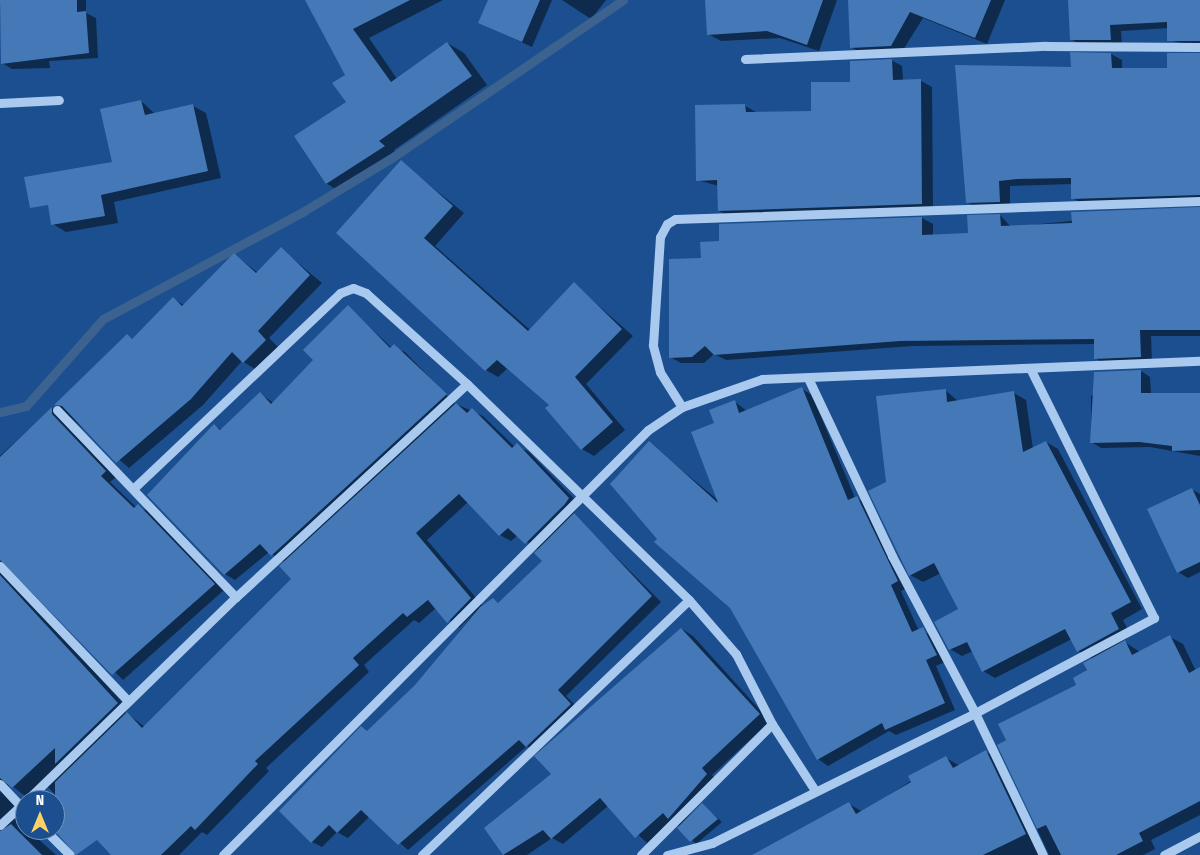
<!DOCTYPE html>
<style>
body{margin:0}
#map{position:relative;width:1200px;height:855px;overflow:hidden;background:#1b4f8f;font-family:"Fira Sans Condensed",sans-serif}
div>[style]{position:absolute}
.shadow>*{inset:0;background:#0007}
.stream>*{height:9px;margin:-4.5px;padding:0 4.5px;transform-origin:4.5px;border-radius:4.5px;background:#3c6290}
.building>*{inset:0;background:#4478b7}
.minor>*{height:9px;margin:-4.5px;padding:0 4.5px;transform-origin:4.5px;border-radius:4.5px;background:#a9c9ee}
span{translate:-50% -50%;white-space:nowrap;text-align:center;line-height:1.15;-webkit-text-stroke:4px #1b4f8f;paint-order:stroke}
.north{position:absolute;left:15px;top:790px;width:50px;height:50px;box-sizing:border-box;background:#1b4f8f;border:1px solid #7695bc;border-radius:50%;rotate:0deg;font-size:14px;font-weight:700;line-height:20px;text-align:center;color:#fff}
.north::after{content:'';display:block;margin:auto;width:18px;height:22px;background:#ffd166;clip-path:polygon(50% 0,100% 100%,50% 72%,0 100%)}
</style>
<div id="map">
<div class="shadow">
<i style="clip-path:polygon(0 0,86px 0,86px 13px,96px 18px,98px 58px,49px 61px,50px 68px,12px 69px,2px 63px)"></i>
<i style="clip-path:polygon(307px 0,443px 0,369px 38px,397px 79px,447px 43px,464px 53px,487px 85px,394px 150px,400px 156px,343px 193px,327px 184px,296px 137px,348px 103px,346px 75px)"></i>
<i style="clip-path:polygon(489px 0,552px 0,532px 47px,480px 23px)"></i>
<i style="clip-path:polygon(562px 0,606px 0,591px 19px)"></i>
<i style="clip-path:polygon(706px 0,837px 0,819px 51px,780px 38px,721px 41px,708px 34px)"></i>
<i style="clip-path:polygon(849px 0,1005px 0,987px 44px,923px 18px,903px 50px,863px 54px,851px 47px)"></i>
<i style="clip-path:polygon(1069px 0,1200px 0,1200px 48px,1169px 40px,1169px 28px,1121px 31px,1122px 46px,1082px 46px,1071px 39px)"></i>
<i style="clip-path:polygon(1111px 54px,1122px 60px,1122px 70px,1168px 69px,1200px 54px,1200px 201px,1084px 205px,1073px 198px,1072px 184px,1010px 186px,1010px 207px,978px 208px,967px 202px,1072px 68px)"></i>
<i style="clip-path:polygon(891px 60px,902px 66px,903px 81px,921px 81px,932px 87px,933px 210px,730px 217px,719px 211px,719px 186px,697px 180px,745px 106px,756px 112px,812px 112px)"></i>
<i style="clip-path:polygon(141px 101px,155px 114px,193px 106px,206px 113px,221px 178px,114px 202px,118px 223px,66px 232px,53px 224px,113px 163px)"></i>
<i style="clip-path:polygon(401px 162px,464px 213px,435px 246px,530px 330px,574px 284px,633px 336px,586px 384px,625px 430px,594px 456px,582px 449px,551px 405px,508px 368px,498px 377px,486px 370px,338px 233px)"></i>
<i style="clip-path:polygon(1200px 208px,1200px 336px,1151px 336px,1152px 363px,1106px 365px,1095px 358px,1095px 344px,912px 346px,726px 360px,714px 354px,704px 363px,681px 363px,670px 357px,702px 259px,720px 243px,720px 225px,922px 218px,933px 224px,933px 235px,970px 234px,1000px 215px,1011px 227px)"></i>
<i style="clip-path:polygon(281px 249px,322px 283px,269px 338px,278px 347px,255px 369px,242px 361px,203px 405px,129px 468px,56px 405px,127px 336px,134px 340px,173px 299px,184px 305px,234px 254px,258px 273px)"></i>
<i style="clip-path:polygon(evenodd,348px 307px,392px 348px,405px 352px,454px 403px,483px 416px,515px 447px,528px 451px,580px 505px,573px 514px,661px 602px,566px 696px,580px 710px,536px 752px,527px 746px,408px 850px,370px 816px,348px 838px,337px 832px,322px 847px,312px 842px,362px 728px,368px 732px,416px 686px,475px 612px,459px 628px,436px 608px,419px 623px,414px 620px,364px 665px,369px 672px,266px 768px,269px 771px,207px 835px,202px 832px,179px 855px,113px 855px,48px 787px,30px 800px,11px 785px,4px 788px,21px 812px,15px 818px,56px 855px,0 855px,0 456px,52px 408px,62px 414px,116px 477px,110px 482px,136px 507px,149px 511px,224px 590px,123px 680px,12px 568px,3px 570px,128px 709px,125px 712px,145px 727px,293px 579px,284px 562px,269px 552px,235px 580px,225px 574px,214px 425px,222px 430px,260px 394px,274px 403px,315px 360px,348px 307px,468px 502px,500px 535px,511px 541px,518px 535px,538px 550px,543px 561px,499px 603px,493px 600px,483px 606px,427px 540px,468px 502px)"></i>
<i style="clip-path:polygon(1141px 371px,1150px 377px,1151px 394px,1200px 394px,1200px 456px,1150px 447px,1101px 448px,1091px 442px,1091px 396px)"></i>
<i style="clip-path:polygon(802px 389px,812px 395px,855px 498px,868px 504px,908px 588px,901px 591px,919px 631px,933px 635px,947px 661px,936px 666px,955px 710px,896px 735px,889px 731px,828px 766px,818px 759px,731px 607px,659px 539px,649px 443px,719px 501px,715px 424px,735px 402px,747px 411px)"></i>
<i style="clip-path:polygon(945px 390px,958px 401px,1014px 393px,1026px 400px,1033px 449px,1046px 442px,1058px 449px,1142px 609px,1123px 620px,1131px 636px,1123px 641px,1140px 652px,1170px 637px,1183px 644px,1196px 671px,1200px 669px,1200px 815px,1151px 840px,1155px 849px,1143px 855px,1049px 855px,999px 745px,1078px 685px,1092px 659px,1078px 651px,1072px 639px,995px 678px,983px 671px,973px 651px,962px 656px,950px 649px,960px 610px,941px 573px,923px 582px,910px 575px,887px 483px)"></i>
<i style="clip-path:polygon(1191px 489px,1200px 494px,1200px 572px,1188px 578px,1178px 572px)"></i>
<i style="clip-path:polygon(682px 629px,693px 636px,770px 721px,712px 775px,718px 781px,684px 820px,702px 804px,722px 822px,696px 844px,673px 820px,647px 843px,608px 806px,563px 844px,552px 838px,527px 855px,504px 855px,486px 828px,553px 774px)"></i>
<i style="clip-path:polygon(986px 752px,999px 759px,1045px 855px,755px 855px,849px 804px,863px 812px,946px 758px,960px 766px)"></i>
</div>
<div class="stream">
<i style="left:0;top:412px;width:27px;rotate:-13deg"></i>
<i style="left:26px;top:406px;width:116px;rotate:-48.5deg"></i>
<i style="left:103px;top:319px;width:228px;rotate:-28.2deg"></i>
<i style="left:304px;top:211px;width:100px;rotate:-31.2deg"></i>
<i style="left:390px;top:159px;width:282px;rotate:-34.3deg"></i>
</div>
<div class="building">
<i style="clip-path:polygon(0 0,77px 0,77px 12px,86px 11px,89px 53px,1px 64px)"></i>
<i style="clip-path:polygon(305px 0,410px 0,353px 29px,391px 82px,447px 42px,472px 76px,379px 141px,385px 146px,326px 184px,294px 136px,346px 102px,332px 83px,345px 75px)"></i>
<i style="clip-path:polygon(488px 0,540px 0,522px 42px,478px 23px)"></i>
<i style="clip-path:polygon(705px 0,823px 0,807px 45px,767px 31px,707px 35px)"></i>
<i style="clip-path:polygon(848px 0,991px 0,975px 38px,910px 12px,891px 46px,850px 48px)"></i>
<i style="clip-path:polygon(1068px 0,1200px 0,1200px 41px,1167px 41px,1167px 22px,1110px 25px,1111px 40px,1070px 40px)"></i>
<i style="clip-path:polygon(1070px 52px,1111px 53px,1112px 68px,1167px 68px,1167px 53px,1200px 53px,1200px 195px,1071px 199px,1071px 178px,1017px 179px,999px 181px,1000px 202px,966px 203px,955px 65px,1071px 67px)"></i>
<i style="clip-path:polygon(892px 59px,893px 80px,921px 79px,922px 204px,718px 211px,717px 180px,696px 181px,695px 105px,745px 104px,746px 112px,811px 111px,811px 82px,850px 82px,850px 61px)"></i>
<i style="clip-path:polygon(141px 100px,145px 115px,193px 104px,208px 171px,101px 195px,105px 216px,51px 225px,48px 205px,30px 208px,24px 177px,112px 162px,100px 109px)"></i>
<i style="clip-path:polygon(401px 160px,453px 206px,424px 238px,528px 331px,574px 282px,622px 329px,575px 377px,613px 422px,581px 450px,545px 408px,549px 405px,497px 360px,485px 371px,336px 233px)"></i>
<i style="clip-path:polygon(1200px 207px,1200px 330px,1140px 330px,1141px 357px,1094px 359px,1094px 339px,900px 341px,714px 355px,705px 346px,692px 357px,669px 358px,669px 259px,701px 258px,700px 242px,719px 241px,719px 224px,922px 217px,922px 235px,968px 233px,967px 215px,1000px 214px,1001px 226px,1072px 223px,1071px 212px)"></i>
<i style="clip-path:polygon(281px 247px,310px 275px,258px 331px,266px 340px,243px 363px,232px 352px,191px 399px,116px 463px,62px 406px,54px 405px,127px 334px,132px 339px,173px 297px,182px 306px,234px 253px,256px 273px)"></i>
<i style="clip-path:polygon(348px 305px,390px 348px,394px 344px,447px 394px,271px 556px,260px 544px,224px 575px,147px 495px,214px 424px,220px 430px,260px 392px,271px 404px,313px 360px,303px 350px)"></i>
<i style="clip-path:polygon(1141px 370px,1141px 393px,1200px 393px,1200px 450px,1172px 451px,1172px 446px,1139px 442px,1090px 443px,1094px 372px)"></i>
<i style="clip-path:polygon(802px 387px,848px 500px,857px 496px,898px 581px,891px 585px,912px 632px,923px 627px,937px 655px,926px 660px,945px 703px,885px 730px,882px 723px,817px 760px,730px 608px,654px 542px,657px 539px,610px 484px,649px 441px,718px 503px,691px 432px,714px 423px,709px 410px,735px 400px,739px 413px)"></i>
<i style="clip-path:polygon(946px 389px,947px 402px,1014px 391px,1023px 452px,1046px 441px,1131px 602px,1111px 613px,1119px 629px,1077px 652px,1065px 629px,982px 672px,967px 642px,949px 650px,934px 622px,958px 609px,934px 563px,909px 576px,868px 491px,886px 482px,876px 396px)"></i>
<i style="clip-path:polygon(456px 403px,467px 413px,472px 408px,512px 448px,517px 443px,569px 498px,565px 504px,525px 544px,508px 528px,499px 536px,459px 494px,416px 533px,471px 598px,447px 623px,428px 600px,407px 617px,403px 613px,353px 658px,359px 665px,255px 761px,258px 764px,195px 830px,191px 826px,161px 855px,111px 855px,97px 840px,76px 855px,55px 831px,55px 782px,127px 712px,142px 728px,291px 579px,279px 566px)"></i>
<i style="clip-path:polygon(52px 407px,52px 414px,106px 471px,101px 476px,134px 508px,138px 504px,215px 584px,112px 675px,0 560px,0 457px)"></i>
<i style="clip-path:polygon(1192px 488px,1200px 505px,1200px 562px,1177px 573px,1147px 509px)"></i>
<i style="clip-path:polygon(574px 513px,652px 596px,558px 690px,571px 704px,526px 747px,519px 740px,398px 845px,361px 810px,337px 833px,329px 825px,311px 843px,279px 811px,361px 726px,367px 731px,415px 685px,480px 607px,493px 598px,498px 603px,542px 561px,534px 553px)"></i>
<i style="clip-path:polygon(0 575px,118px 703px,55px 764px,55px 748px,12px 788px,0 778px)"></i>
<i style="clip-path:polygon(681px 628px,760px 714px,702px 768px,707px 774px,668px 819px,663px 813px,635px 838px,600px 798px,551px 839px,543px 830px,503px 855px,484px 828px,551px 774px,534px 756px)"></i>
<i style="clip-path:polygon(1170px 635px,1189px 673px,1200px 667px,1200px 801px,1139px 833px,1143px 841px,1116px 855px,1061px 855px,1046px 825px,1037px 829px,997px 745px,1006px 740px,998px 724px,1076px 685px,1073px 678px,1087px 670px,1083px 663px,1125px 640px,1132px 655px)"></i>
<i style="clip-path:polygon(986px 750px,1026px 834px,983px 855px,752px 855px,849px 802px,856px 814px,911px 782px,908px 776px,946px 756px,953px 768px)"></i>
<i style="clip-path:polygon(702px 803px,718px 819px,690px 842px,677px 828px)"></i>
<i style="clip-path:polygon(11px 824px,42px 855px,0 855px,0 831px)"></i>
</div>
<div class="minor">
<i style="left:745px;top:59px;width:301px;rotate:-2.5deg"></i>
<i style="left:1046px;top:46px;width:154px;rotate:0.4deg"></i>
<i style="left:0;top:103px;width:59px;rotate:-2.9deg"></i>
<i style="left:808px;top:378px;width:197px;rotate:64.7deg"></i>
<i style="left:892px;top:556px;width:178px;rotate:62.1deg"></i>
<i style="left:975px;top:713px;width:203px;rotate:-28deg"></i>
<i style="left:1154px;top:618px;width:279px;rotate:-116.4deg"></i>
<i style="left:682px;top:407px;width:41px;rotate:-122.2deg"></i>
<i style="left:660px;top:372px;width:28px;rotate:-105deg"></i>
<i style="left:653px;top:345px;width:108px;rotate:-86.3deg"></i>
<i style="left:660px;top:237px;width:15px;rotate:-62deg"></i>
<i style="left:667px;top:224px;width:9px;rotate:-32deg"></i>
<i style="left:675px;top:219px;width:525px;rotate:-1.96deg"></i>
<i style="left:57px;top:410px;width:259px;rotate:46.3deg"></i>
<i style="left:135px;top:487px;width:282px;rotate:-43.4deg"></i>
<i style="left:340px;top:293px;width:14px;rotate:-21deg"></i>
<i style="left:353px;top:288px;width:14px;rotate:21deg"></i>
<i style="left:366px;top:293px;width:136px;rotate:42deg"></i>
<i style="left:467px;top:384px;width:310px;rotate:44.2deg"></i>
<i style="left:689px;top:600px;width:72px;rotate:49deg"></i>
<i style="left:736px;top:654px;width:79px;rotate:62.8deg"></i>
<i style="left:772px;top:724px;width:77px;rotate:57.1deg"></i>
<i style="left:0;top:566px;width:185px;rotate:46.5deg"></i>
<i style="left:0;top:784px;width:37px;rotate:47deg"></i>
<i style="left:27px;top:800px;width:291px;rotate:-44.2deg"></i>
<i style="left:236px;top:597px;width:314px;rotate:-42.7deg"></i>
<i style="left:0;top:825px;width:34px;rotate:-43deg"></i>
<i style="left:45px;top:830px;width:35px;rotate:45deg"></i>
<i style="left:223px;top:855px;width:601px;rotate:-45deg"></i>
<i style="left:648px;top:430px;width:41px;rotate:-34.1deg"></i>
<i style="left:682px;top:407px;width:85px;rotate:-19.3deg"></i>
<i style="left:762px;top:379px;width:438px;rotate:-2.4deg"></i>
<i style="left:422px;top:855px;width:369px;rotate:-43.7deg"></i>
<i style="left:641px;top:855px;width:185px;rotate:-45deg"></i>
<i style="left:667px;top:855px;width:47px;rotate:-14.9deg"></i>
<i style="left:712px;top:843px;width:293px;rotate:-26.3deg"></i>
<i style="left:975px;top:713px;width:157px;rotate:64.4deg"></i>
<i style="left:1164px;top:855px;width:41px;rotate:-27.8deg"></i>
</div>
<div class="north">N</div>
</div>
